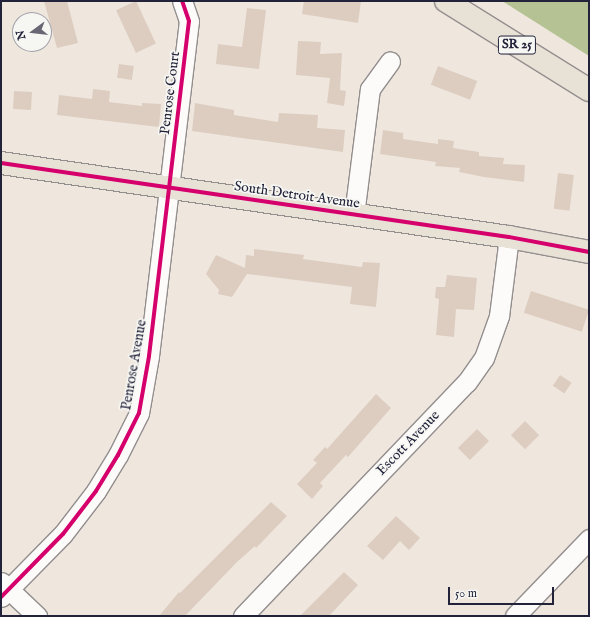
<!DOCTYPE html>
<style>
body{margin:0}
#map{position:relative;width:590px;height:617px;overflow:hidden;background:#efe7de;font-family:"IM FELL English",serif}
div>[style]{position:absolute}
.forest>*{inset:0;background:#b5c394}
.building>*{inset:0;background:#ddcdc0;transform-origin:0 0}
.roads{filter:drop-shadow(1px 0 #938e8e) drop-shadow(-1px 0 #938e8e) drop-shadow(0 1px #938e8e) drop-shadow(0 -1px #938e8e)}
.minor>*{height:19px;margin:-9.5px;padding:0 9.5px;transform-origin:9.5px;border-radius:9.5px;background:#fdfbfa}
.major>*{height:22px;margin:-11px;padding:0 11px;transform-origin:11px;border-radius:11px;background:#e8e2d6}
.highway>*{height:22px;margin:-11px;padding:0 11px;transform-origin:11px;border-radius:11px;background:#e8e2d6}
.cycleway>*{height:4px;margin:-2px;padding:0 2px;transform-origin:2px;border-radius:2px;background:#d6006c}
span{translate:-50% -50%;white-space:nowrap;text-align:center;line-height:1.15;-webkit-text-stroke:3.5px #f6f6f2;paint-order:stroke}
.shield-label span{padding:1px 3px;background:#f6f6f2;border:1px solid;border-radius:3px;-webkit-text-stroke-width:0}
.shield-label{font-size:13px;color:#22223b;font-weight:700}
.street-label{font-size:14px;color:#22223b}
.frame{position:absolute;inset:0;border:2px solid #22223b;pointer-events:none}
.north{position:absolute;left:12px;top:12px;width:40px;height:40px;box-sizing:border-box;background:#f6f6f2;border:1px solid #a1a1a9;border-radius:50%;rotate:255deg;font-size:11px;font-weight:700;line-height:16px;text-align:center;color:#22223b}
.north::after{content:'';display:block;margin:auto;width:14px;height:18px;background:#6a6774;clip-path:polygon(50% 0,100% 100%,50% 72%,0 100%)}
.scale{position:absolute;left:448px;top:587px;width:106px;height:18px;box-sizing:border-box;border:2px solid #22223b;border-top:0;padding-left:5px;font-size:12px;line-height:14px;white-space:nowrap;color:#22223b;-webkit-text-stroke:3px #f6f6f2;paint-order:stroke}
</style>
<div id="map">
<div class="forest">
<i style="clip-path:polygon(502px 1px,589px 1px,589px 56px)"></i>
</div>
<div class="building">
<i style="clip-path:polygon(44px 1px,67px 1px,78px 43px,57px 48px)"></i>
<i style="left:136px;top:1px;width:47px;height:22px;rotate:65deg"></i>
<i style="clip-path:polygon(304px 1px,361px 1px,358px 23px,302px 14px)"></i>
<i style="clip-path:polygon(247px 8px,266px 10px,259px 69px,216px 64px,218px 44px,242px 47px)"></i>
<i style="clip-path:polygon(298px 41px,321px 42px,320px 54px,342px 53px,340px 90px,346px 91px,344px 106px,327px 103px,330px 78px,296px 75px)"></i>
<i style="left:119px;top:64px;width:15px;height:14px;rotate:8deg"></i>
<i style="left:438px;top:66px;width:42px;height:20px;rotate:21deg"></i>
<i style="clip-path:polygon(93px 89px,110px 91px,109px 102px,142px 106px,142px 103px,161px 104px,159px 127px,57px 115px,59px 95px,92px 99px)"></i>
<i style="left:14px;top:91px;width:18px;height:18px;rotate:3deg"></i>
<i style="clip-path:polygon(195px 103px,234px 110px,234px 115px,278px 122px,279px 113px,318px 115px,317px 128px,345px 130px,343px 152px,192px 131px)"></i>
<i style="clip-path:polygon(383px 130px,403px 133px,403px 139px,438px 144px,438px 139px,454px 141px,453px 148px,479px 152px,479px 156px,504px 158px,503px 164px,525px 165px,524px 182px,484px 177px,459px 172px,460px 168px,435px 166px,436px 162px,380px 154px)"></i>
<i style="left:558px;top:173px;width:16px;height:36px;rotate:7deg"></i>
<i style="clip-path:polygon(254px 249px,304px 255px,303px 259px,362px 267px,363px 262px,380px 263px,376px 307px,350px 304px,352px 287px,247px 274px,232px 297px,218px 294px,219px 290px,206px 274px,216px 255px,245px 268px,246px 255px,254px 256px)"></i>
<i style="clip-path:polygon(447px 275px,477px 278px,474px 310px,456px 309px,454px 337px,436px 335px,439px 299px,435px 298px,436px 287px,445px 287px)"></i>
<i style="left:531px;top:291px;width:61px;height:23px;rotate:18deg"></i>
<i style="left:560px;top:375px;width:14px;height:13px;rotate:34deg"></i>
<i style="clip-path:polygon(376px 394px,391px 408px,348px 457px,346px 455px,320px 483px,323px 486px,312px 499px,297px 484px,317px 463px,313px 460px,325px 447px,327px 449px)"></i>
<i style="left:525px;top:421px;width:20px;height:20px;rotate:45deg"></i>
<i style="left:477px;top:429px;width:17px;height:27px;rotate:45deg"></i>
<i style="clip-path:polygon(271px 502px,287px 516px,256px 548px,255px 546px,237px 562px,185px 616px,159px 616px,179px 592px,180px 593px)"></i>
<i style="clip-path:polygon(396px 516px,420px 538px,409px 550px,400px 541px,383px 560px,367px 546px)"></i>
<i style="clip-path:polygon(344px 572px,358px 585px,329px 616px,300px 616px)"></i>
</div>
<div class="roads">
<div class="minor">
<i style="left:354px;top:215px;width:127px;rotate:-82.8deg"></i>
<i style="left:370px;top:89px;width:34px;rotate:-54deg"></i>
<i style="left:1px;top:582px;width:50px;rotate:43.4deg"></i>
<i style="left:1px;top:597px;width:88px;rotate:-45.5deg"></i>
<i style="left:63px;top:534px;width:54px;rotate:-52.5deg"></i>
<i style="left:96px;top:491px;width:42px;rotate:-58.6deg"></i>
<i style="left:118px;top:455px;width:47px;rotate:-63.4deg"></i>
<i style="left:139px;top:413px;width:58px;rotate:-80deg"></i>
<i style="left:149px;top:356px;width:337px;rotate:-83.2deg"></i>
<i style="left:189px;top:21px;width:21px;rotate:-109deg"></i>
<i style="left:243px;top:616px;width:324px;rotate:-46.3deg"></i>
<i style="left:467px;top:382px;width:29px;rotate:-55deg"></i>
<i style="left:484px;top:358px;width:45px;rotate:-70.3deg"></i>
<i style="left:499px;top:316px;width:80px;rotate:-82.8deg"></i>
<i style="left:515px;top:616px;width:107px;rotate:-46.1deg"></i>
</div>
<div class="major">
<i style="left:1px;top:163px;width:513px;rotate:8.29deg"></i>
<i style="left:509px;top:237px;width:81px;rotate:10.6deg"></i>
</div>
<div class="highway">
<i style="left:446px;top:1px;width:168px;rotate:31.9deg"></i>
</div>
</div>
<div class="cycleway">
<i style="left:1px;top:163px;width:513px;rotate:8.29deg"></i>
<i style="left:509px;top:237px;width:81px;rotate:10.6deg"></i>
<i style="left:1px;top:597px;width:88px;rotate:-45.5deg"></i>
<i style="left:63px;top:534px;width:54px;rotate:-52.5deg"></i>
<i style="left:96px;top:491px;width:42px;rotate:-58.6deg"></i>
<i style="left:118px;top:455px;width:47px;rotate:-63.4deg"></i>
<i style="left:139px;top:413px;width:58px;rotate:-80deg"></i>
<i style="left:149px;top:356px;width:337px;rotate:-83.2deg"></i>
<i style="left:189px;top:21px;width:21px;rotate:-109deg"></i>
</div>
<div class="shield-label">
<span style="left:517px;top:45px">SR 25</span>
</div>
<div class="street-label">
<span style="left:170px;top:93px;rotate:-83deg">Penrose Court</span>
<span style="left:297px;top:195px;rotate:8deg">South Detroit Avenue</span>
<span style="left:134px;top:365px;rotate:-80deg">Penrose Avenue</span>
<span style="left:408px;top:443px;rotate:-46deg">Escott Avenue</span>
</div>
<div class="frame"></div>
<div class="north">N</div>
<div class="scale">50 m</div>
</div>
